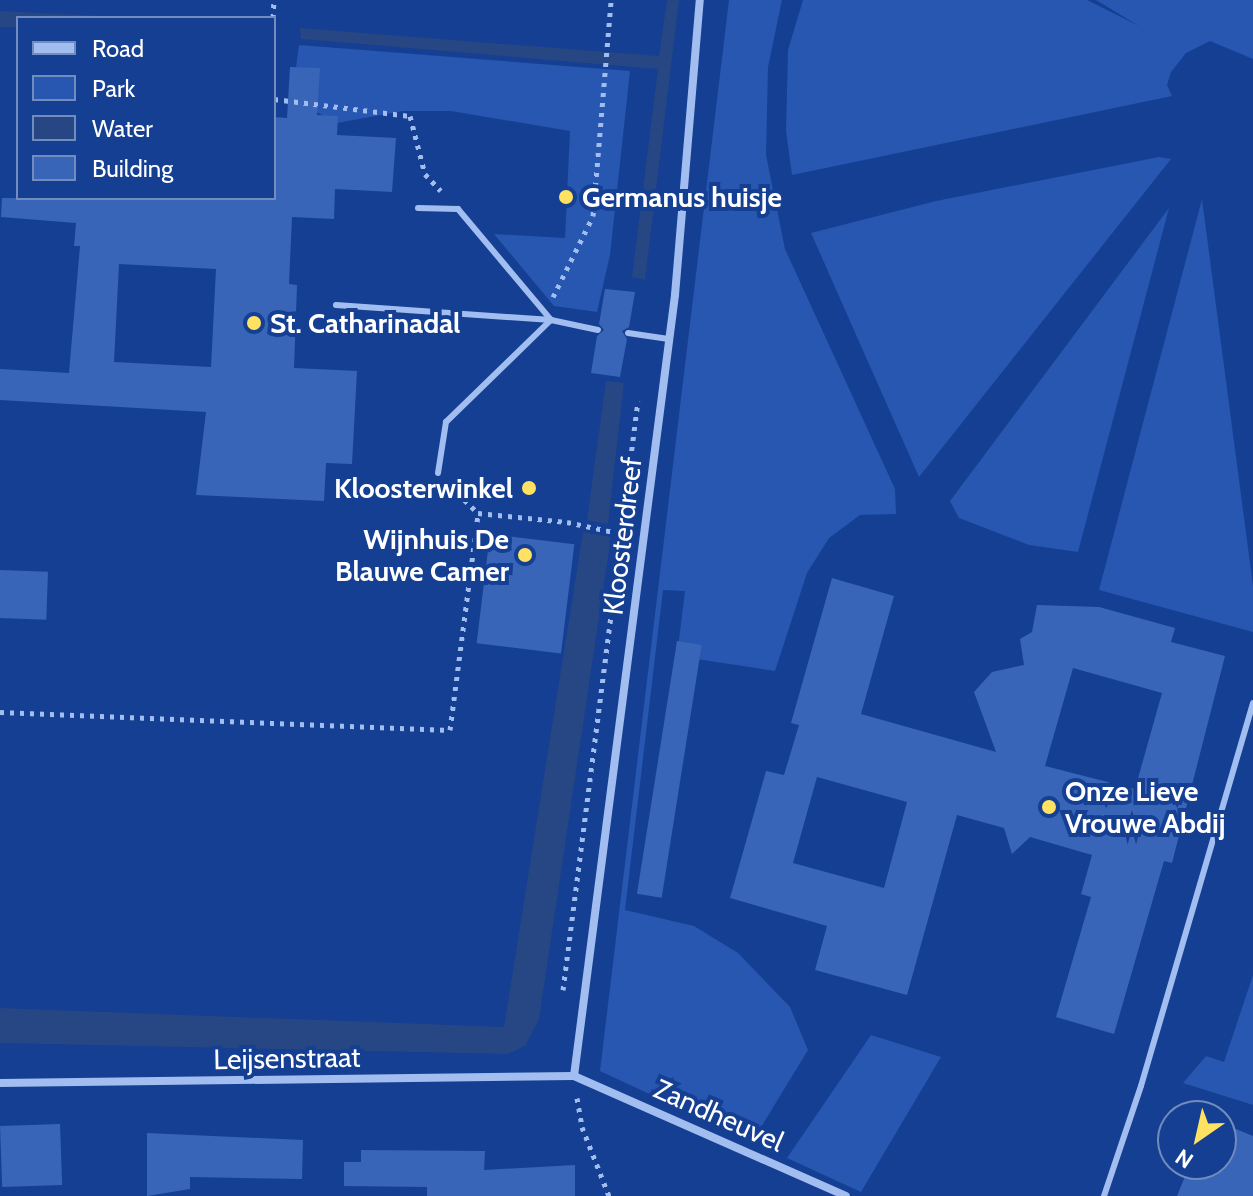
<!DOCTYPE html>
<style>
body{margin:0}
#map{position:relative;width:1253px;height:1196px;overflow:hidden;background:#153f92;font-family:Cabin,sans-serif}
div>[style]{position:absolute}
.green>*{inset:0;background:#2757b0}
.water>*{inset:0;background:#274684}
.building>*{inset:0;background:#3965b8;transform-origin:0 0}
.path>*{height:5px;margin-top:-2.5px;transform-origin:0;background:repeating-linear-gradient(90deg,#a2bef1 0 4px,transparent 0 10px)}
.lane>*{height:6px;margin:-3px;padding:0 3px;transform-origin:3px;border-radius:3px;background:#a2bef1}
.street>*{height:8px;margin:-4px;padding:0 4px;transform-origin:4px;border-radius:4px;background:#a2bef1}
.dots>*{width:22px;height:22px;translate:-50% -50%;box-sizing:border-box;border:4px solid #153f92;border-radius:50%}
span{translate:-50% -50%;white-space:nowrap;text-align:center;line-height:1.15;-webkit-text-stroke:8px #153f92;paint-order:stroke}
.poi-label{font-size:28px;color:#fff;font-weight:700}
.left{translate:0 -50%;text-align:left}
.right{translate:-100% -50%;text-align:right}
.street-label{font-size:28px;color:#fff}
.legend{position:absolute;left:16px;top:16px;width:260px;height:184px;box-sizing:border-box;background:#153f92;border:2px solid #738cbe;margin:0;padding:10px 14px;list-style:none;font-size:24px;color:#fff}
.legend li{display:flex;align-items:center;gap:16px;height:40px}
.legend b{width:40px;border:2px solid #738cbe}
.north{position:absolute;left:1157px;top:1100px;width:80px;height:80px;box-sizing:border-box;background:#153f92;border:2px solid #738cbe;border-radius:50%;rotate:214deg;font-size:22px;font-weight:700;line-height:32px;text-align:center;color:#fff}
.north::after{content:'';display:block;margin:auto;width:28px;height:36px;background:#ffe262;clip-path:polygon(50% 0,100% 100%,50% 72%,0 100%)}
</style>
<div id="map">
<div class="green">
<i style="clip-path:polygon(729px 0,782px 0,768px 67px,766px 155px,785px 249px,895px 489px,896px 514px,860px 515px,829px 538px,807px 573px,775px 671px,677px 656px,685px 591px,663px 590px,625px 910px,694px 926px,738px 953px,790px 1007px,808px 1050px,752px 1142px,600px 1071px)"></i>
<i style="clip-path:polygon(803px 0,1087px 0,1139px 26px,1096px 0,1253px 0,1253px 59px,1210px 41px,1186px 53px,1171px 72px,1167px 85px,1172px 96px,792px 175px,786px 131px,788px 50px)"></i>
<i style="clip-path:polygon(299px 45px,630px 71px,610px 255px,597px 312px,554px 306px,494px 234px,565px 238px,570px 131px,451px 111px,403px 111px,337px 123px,300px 103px,293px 90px)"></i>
<i style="clip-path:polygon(1159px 157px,1171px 159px,919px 477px,811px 233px,936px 201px)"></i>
<i style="clip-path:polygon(1202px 199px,1253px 586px,1253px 632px,1099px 590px)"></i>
<i style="clip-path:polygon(1169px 208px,1078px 552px,1029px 545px,959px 518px,950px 501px)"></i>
<i style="clip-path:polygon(1253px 975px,1253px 1105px,1183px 1083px,1206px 1056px,1224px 1062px)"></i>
<i style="clip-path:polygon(871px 1035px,941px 1057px,861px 1192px,787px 1158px)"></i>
</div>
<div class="water">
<i style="clip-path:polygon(667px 0,679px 0,645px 280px,632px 277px,658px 69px,301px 39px,300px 28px,659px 56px)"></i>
<i style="clip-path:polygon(0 11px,144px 18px,18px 18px,18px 27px,0 27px)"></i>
<i style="clip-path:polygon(606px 381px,624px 383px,608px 524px,587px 520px)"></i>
<i style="clip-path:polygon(583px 532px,611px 537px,539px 1019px,525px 1046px,508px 1054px,0 1043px,0 1008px,504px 1027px)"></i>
</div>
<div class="building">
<i style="clip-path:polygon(evenodd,290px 67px,320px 68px,317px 115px,338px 116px,337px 135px,396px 138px,392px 192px,335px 189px,334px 219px,292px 217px,289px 284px,297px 285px,294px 368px,357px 371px,352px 464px,326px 463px,324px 501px,196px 495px,206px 412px,0 400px,0 369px,69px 373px,80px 246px,74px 246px,76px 223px,1px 217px,2px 198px,274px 198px,274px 117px,287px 118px,290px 67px,119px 264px,216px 269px,211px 367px,114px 362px,119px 264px)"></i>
<i style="clip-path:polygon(605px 289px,635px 292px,629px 327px,622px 331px,627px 339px,620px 377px,591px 373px,597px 336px,604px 330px,599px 324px)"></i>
<i style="left:490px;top:534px;width:85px;height:110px;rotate:7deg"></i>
<i style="left:0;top:570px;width:48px;height:48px;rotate:2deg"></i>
<i style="clip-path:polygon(evenodd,832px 578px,894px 596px,861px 714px,996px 752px,974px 692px,992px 672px,1024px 665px,1020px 639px,1032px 632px,1037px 605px,1099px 607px,1175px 628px,1171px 642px,1225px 656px,1172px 863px,1164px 861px,1114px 1034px,1056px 1017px,1091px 897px,1081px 894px,1092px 855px,1030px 837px,1012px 854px,1004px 828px,957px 815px,907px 995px,815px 970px,827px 926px,730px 898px,766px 771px,784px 775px,799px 725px,791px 723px,832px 578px,1073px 668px,1162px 693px,1135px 789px,1045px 766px,1073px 668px,832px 578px,817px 777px,907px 802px,884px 888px,793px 863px,817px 777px)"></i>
<i style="left:677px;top:641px;width:25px;height:256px;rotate:9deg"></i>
<i style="clip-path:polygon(1221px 1123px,1253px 1136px,1253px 1196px,1177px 1196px,1190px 1164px,1221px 1164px)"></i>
<i style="left:60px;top:1124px;width:61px;height:60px;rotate:88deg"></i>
<i style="clip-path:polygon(147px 1133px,303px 1140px,302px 1179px,190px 1177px,190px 1189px,147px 1196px)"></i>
<i style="clip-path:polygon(361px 1150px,485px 1151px,484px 1170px,575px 1165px,575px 1196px,427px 1196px,427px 1187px,344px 1186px,344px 1162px,361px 1162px)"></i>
</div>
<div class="path">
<i style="left:273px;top:18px;width:18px;rotate:-87deg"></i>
<i style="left:274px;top:99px;width:137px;rotate:7.1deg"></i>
<i style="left:410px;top:116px;width:60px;rotate:75.5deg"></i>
<i style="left:425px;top:174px;width:23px;rotate:47deg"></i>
<i style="left:553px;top:297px;width:90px;rotate:-63.7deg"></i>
<i style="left:593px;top:216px;width:217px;rotate:-85.2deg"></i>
<i style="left:450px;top:486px;width:39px;rotate:44deg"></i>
<i style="left:478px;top:513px;width:89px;rotate:5.8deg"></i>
<i style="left:567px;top:522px;width:61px;rotate:12.2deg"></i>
<i style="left:624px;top:510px;width:110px;rotate:-82.7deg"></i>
<i style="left:0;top:712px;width:450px;rotate:2.3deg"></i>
<i style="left:450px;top:730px;width:219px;rotate:-82.6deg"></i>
<i style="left:563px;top:990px;width:378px;rotate:-82.7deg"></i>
<i style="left:577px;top:1098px;width:29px;rotate:80deg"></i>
<i style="left:582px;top:1127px;width:74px;rotate:68.6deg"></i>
</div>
<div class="lane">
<i style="left:418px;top:208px;width:40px;rotate:1.4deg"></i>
<i style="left:458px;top:209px;width:145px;rotate:50deg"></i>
<i style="left:336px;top:305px;width:216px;rotate:4deg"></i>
<i style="left:551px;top:320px;width:48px;rotate:12deg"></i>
<i style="left:628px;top:333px;width:41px;rotate:8.3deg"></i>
<i style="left:438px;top:473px;width:52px;rotate:-81.1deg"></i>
<i style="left:446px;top:422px;width:146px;rotate:-44.2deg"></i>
<i style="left:1104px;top:1196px;width:116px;rotate:-71.4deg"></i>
<i style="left:1141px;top:1086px;width:399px;rotate:-73.7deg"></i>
</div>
<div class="street">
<i style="left:574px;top:1076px;width:788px;rotate:-82.63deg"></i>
<i style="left:675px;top:295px;width:296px;rotate:-85.2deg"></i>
<i style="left:0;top:1083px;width:574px;rotate:-0.7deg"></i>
<i style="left:574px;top:1076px;width:297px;rotate:23.8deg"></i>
</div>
<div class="dots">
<i style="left:566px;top:197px;background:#ffe262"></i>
<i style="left:254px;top:323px;background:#ffe262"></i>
<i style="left:529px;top:488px;background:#ffe262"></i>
<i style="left:525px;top:555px;background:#ffe262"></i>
<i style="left:1049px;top:807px;background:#ffe262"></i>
</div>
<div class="poi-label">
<span class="left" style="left:582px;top:197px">Germanus huisje</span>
<span class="left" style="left:270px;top:323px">St. Catharinadal</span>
<span class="right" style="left:513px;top:488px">Kloosterwinkel</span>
<span class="right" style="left:509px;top:555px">Wijnhuis De<br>Blauwe Camer</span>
<span class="left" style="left:1065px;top:807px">Onze Lieve<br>Vrouwe Abdij</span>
</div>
<div class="street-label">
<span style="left:622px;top:536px;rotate:-83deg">Kloosterdreef</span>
<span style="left:287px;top:1058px;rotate:-1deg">Leijsenstraat</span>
<span style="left:719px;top:1115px;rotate:24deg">Zandheuvel</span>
</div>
<ul class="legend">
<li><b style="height:10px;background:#a2bef1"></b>Road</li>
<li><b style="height:22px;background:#2757b0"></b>Park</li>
<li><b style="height:22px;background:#274684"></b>Water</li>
<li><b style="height:22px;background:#3965b8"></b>Building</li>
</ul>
<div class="north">N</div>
</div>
